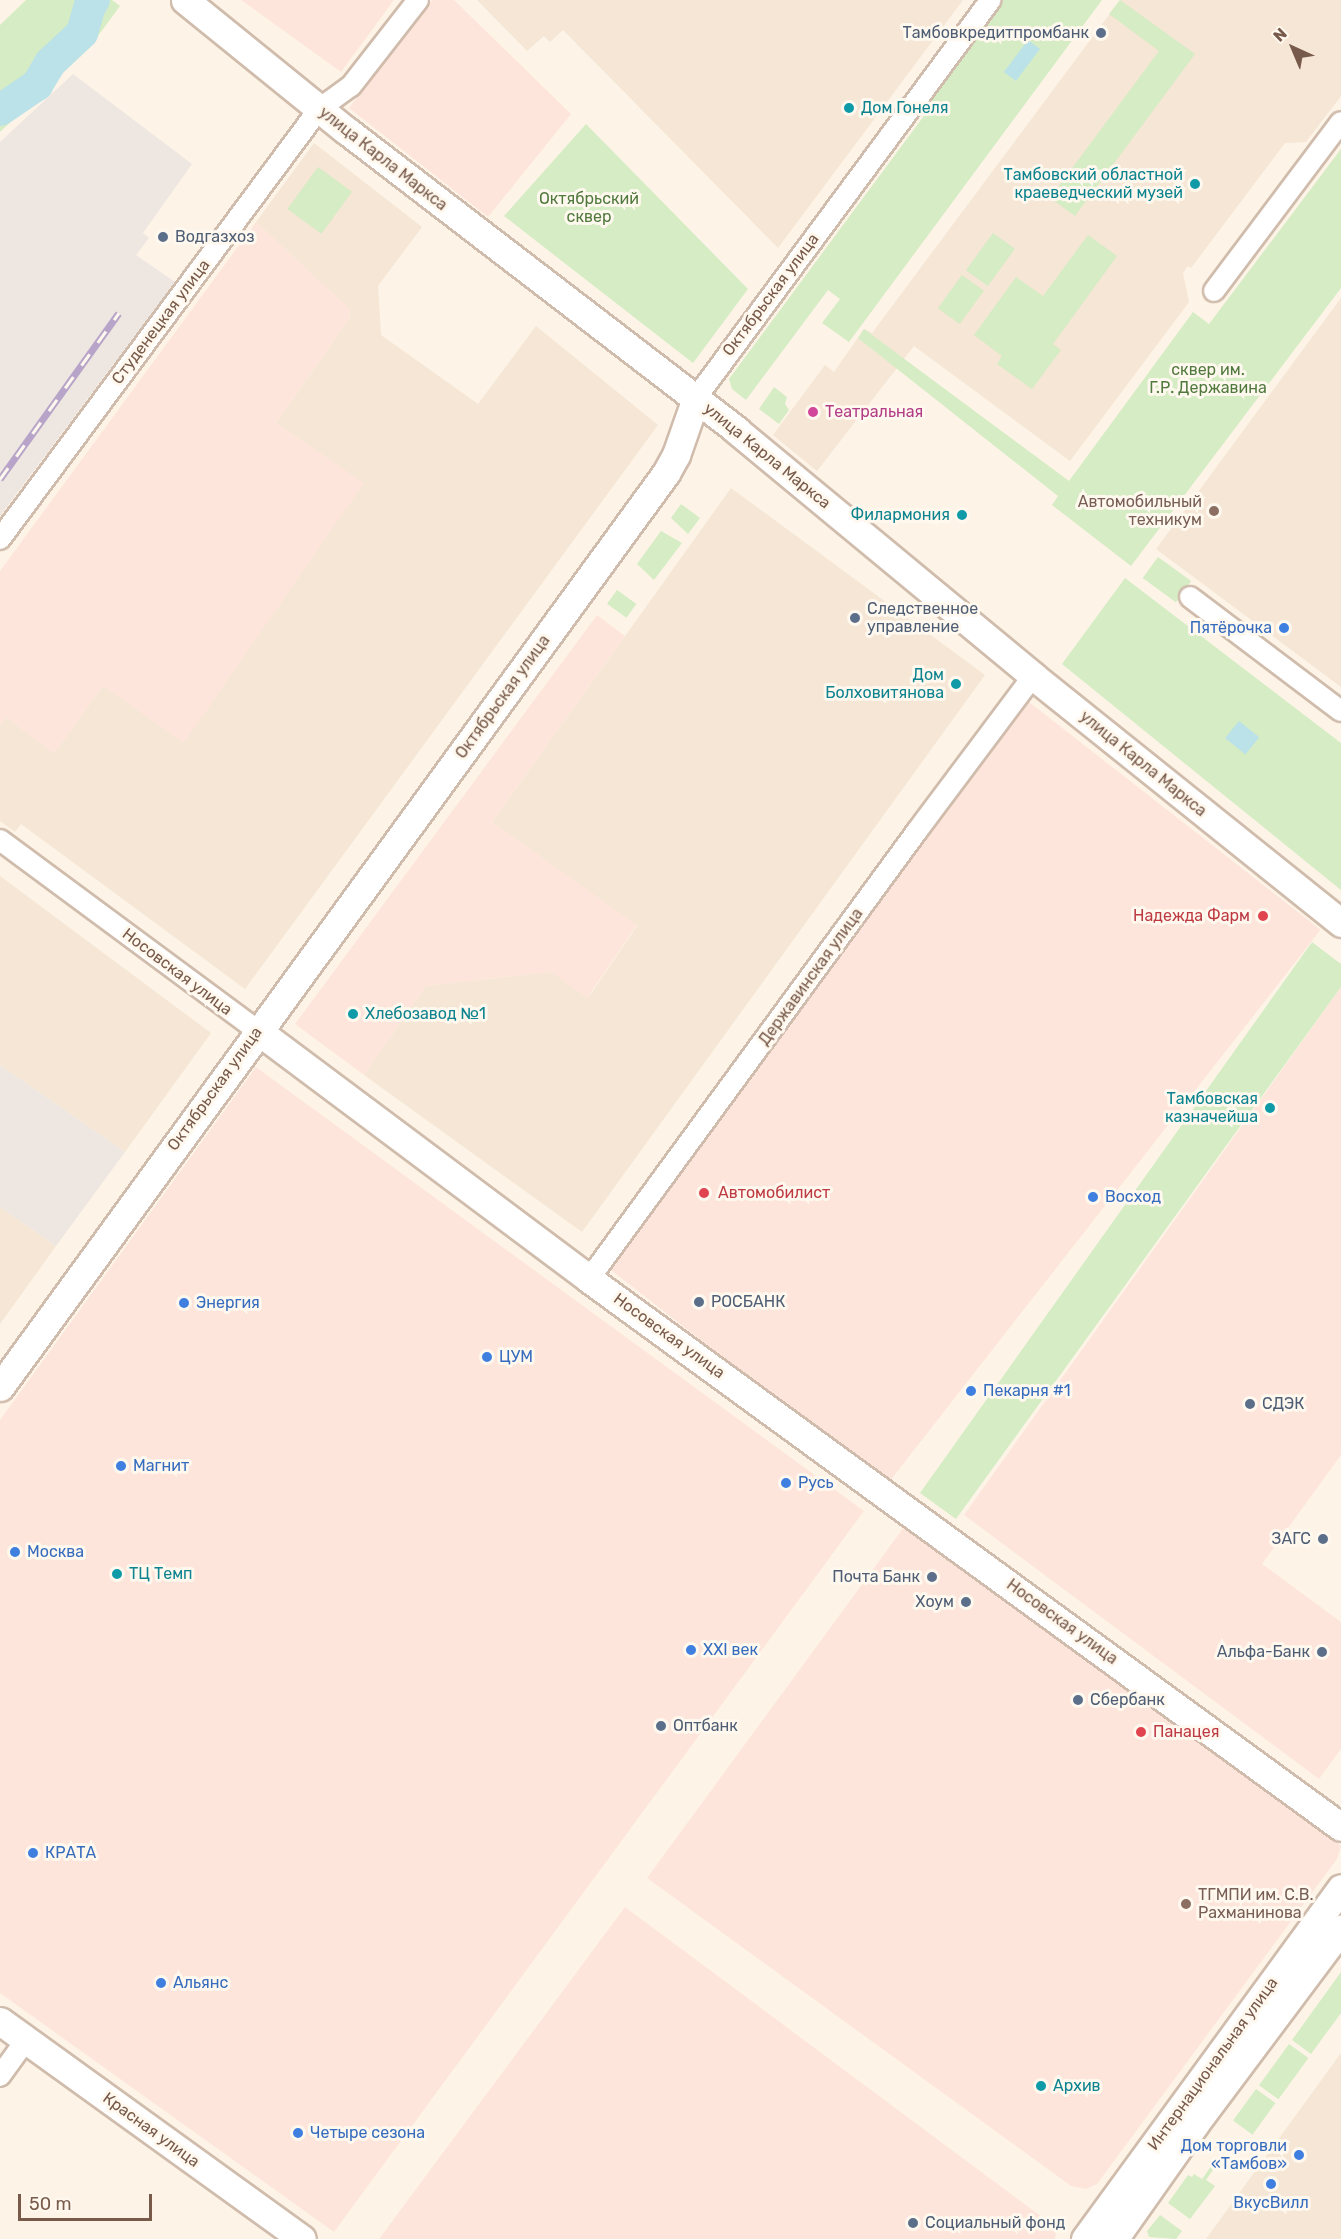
<!DOCTYPE html>
<meta charset="utf-8">
<style>
body{margin:0}
#map{position:relative;width:1341px;height:2239px;overflow:hidden;background:#fdf4e7;font-family:Rubik,sans-serif}
div>[style]{position:absolute}
.residential>*{inset:0;background:#f5e6d5}
.commercial>*{inset:0;background:#fee5db;transform-origin:0 0}
.industrial>*{inset:0;background:#eee7e1}
.green>*{inset:0;background:#d5ecc4;transform-origin:0 0}
.water>*{inset:0;background:#bae2e8;transform-origin:0 0}
.river>*{height:32px;margin:-16px;padding:0 16px;transform-origin:16px;border-radius:16px;background:#bae2e8}
.roads{filter:drop-shadow(2px 0 #d0bcac) drop-shadow(-2px 0 #d0bcac) drop-shadow(0 2px #d0bcac) drop-shadow(0 -2px #d0bcac)}
.street>*{height:20px;margin:-10px;padding:0 10px;transform-origin:10px;border-radius:10px;background:#fff}
.secondary>*{height:27px;margin:-13.5px;padding:0 13.5px;transform-origin:13.5px;border-radius:13.5px;background:#fff}
.rail>*{height:7px;margin-top:-3.5px;transform-origin:0;background:repeating-linear-gradient(90deg,#fff8ee 0 14px,#b7a4c8 0 28px);box-sizing:border-box;border-block:2px solid #b7a4c8}
.dots>*{width:16px;height:16px;translate:-50% -50%;box-sizing:border-box;border:3px solid #fff8ee;border-radius:50%}
span{translate:-50% -50%;white-space:nowrap;text-align:center;line-height:1.15;-webkit-text-stroke:6px #fff8ee;paint-order:stroke}
.service-label{font-size:16px;color:#4e5e75}
.right{translate:-100% -50%;text-align:right}
.left{translate:0 -50%;text-align:left}
.culture-label{font-size:16px;color:#0d838f}
.street-label{font-size:16px;color:#785a4a}
.park-label{font-size:16px;color:#50793e}
.hotel-label{font-size:16px;color:#b23c85}
.education-label{font-size:16px;color:#785e54}
.shop-label{font-size:16px;color:#366cbe}
.health-label{font-size:16px;color:#be3a42}
.north{position:absolute;left:1263px;top:18px;width:60px;height:60px;-webkit-text-stroke:4px #fff8ee;paint-order:stroke;rotate:316deg;font-size:16px;font-weight:700;line-height:24px;text-align:center;color:#785a4a}
.north::after{content:'';display:block;margin:auto;width:21px;height:27px;background:#785a4a;clip-path:polygon(50% 0,100% 100%,50% 72%,0 100%)}
.scale{position:absolute;left:18px;top:2194px;width:134px;height:27px;box-sizing:border-box;border:3px solid #785a4a;border-top:0;padding-left:8px;font-size:18px;line-height:21px;white-space:nowrap;color:#785a4a;-webkit-text-stroke:4px #fff8ee;paint-order:stroke}
</style>
<div id="map">
<div class="residential">
<i style="clip-path:polygon(477px 0,963px 0,778px 248px,563px 30px,550px 42px,544px 36px,527px 51px)"></i>
<i style="clip-path:polygon(1120px 0,1341px 0,1341px 96px,1306px 142px,1285px 143px,1191px 268px,1188px 266px,1183px 273px,1189px 302px,1070px 461px,914px 346px,817px 471px,773px 435px,825px 365px,834px 372px,864px 329px,872px 333px)"></i>
<i style="clip-path:polygon(314px 143px,422px 227px,378px 286px,381px 335px,478px 404px,536px 326px,658px 425px,245px 989px,21px 824px,15px 832px,0 821px,0 725px,6px 717px,54px 753px,103px 686px,363px 483px,276px 423px,349px 319px,350px 310px,256px 222px)"></i>
<i style="clip-path:polygon(1341px 298px,1341px 687px,1156px 549px)"></i>
<i style="clip-path:polygon(731px 488px,985px 675px,582px 1232px,364px 1075px,426px 986px,551px 972px,590px 995px,637px 926px,492px 822px)"></i>
<i style="clip-path:polygon(0 876px,211px 1033px,125px 1152px,0 1065px)"></i>
<i style="clip-path:polygon(0 1207px,56px 1246px,0 1324px)"></i>
<i style="clip-path:polygon(1341px 2053px,1341px 2239px,1206px 2239px)"></i>
</div>
<div class="commercial">
<i style="clip-path:polygon(241px 0,394px 0,341px 72px)"></i>
<i style="clip-path:polygon(432px 0,454px 0,571px 114px,488px 217px,349px 108px)"></i>
<i style="clip-path:polygon(256px 222px,350px 309px,349px 319px,276px 423px,364px 483px,184px 743px,103px 686px,54px 754px,6px 717px,0 725px,0 571px)"></i>
<i style="clip-path:polygon(597px 615px,625px 636px,492px 822px,637px 925px,587px 998px,551px 972px,426px 986px,364px 1075px,295px 1024px)"></i>
<i style="left:1029px;top:702px;width:370px;height:705px;rotate:38deg"></i>
<i style="clip-path:polygon(1341px 987px,1341px 1455px,1262px 1564px,1341px 1622px,1341px 1749px,1319px 1779px,964px 1515px)"></i>
<i style="clip-path:polygon(256px 1067px,864px 1511px,334px 2232px,0 1993px,0 1420px)"></i>
<i style="clip-path:polygon(904px 1527px,1320px 1828px,1341px 1846px,1337px 1859px,1097px 2184px,1086px 2189px,1071px 2186px,647px 1878px)"></i>
<i style="clip-path:polygon(625px 1907px,1046px 2220px,1056px 2232px,1055px 2239px,379px 2239px)"></i>
</div>
<div class="industrial">
<i style="clip-path:polygon(73px 74px,192px 164px,143px 233px,149px 238px,136px 255px,175px 282px,0 516px,0 142px)"></i>
<i style="clip-path:polygon(0 1065px,125px 1152px,56px 1246px,0 1207px)"></i>
</div>
<div class="green">
<i style="clip-path:polygon(26px 0,112px 0,120px 6px,89px 48px,0 132px,0 25px)"></i>
<i style="clip-path:polygon(1003px 0,1102px 0,849px 342px,822px 323px,840px 299px,828px 290px,746px 400px,732px 389px,729px 379px,929px 109px,925px 105px)"></i>
<i style="clip-path:polygon(1120px 0,1195px 54px,1075px 216px,1050px 198px,1159px 51px,1109px 14px)"></i>
<i style="clip-path:polygon(586px 124px,748px 289px,693px 363px,504px 216px)"></i>
<i style="clip-path:polygon(1341px 149px,1341px 288px,1131px 566px,1052px 505px,1058px 496px,858px 338px,864px 329px,1069px 481px,1193px 312px,1209px 324px)"></i>
<i style="left:318px;top:167px;width:42px;height:52px;rotate:36deg"></i>
<i style="left:993px;top:233px;width:27px;height:46px;rotate:36deg"></i>
<i style="clip-path:polygon(1088px 235px,1117px 256px,1053px 344px,1061px 350px,1032px 389px,997px 364px,1002px 356px,974px 335px,1016px 277px,1043px 296px)"></i>
<i style="left:962px;top:275px;width:27px;height:41px;rotate:36deg"></i>
<i style="clip-path:polygon(774px 387px,787px 397px,785px 404px,789px 410px,779px 424px,759px 409px)"></i>
<i style="clip-path:polygon(681px 504px,700px 518px,688px 534px,671px 518px)"></i>
<i style="clip-path:polygon(661px 531px,682px 543px,654px 580px,637px 564px)"></i>
<i style="left:1158px;top:557px;width:41px;height:26px;rotate:36deg"></i>
<i style="clip-path:polygon(1125px 578px,1341px 743px,1341px 890px,1062px 664px)"></i>
<i style="left:617px;top:590px;width:24px;height:17px;rotate:36deg"></i>
<i style="clip-path:polygon(1312px 942px,1341px 964px,1341px 987px,956px 1519px,920px 1493px)"></i>
<i style="clip-path:polygon(1341px 1972px,1341px 2013px,1311px 2054px,1292px 2040px)"></i>
<i style="left:1289px;top:2044px;width:24px;height:51px;rotate:36deg"></i>
<i style="left:1256px;top:2089px;width:24px;height:39px;rotate:36deg"></i>
<i style="clip-path:polygon(1212px 2165px,1215px 2167px,1206px 2180px,1215px 2186px,1190px 2219px,1168px 2203px,1188px 2175px,1192px 2177px,1194px 2174px,1202px 2179px)"></i>
<i style="clip-path:polygon(1160px 2215px,1182px 2231px,1176px 2239px,1149px 2237px,1147px 2231px)"></i>
</div>
<div class="water">
<i style="left:1028px;top:40px;width:15px;height:40px;rotate:37deg"></i>
<i style="left:1239px;top:721px;width:26px;height:22px;rotate:39deg"></i>
</div>
<div class="river">
<i style="left:0;top:110px;width:45px;rotate:-34deg"></i>
<i style="left:37px;top:85px;width:26px;rotate:-59deg"></i>
<i style="left:50px;top:63px;width:44px;rotate:-43.2deg"></i>
<i style="left:82px;top:33px;width:26px;rotate:-74deg"></i>
<i style="left:89px;top:8px;width:9px;rotate:-58deg"></i>
</div>
<div class="roads">
<div class="street">
<i style="left:1214px;top:291px;width:211px;rotate:-53.1deg"></i>
<i style="left:696px;top:398px;width:495px;rotate:-53.5deg"></i>
<i style="left:0;top:539px;width:535px;rotate:-53.43deg"></i>
<i style="left:319px;top:109px;width:39px;rotate:-36deg"></i>
<i style="left:351px;top:86px;width:109px;rotate:-52.1deg"></i>
<i style="left:1190px;top:597px;width:189px;rotate:37.1deg"></i>
<i style="left:0;top:840px;width:321px;rotate:36.5deg"></i>
<i style="left:589px;top:1279px;width:555px;rotate:-53.79deg"></i>
<i style="left:917px;top:831px;width:194px;rotate:-53.2deg"></i>
<i style="left:0;top:2076px;width:44px;rotate:-54.2deg"></i>
</div>
<div class="secondary">
<i style="left:185px;top:0;width:208px;rotate:39deg"></i>
<i style="left:347px;top:131px;width:491px;rotate:37.5deg"></i>
<i style="left:736px;top:430px;width:386px;rotate:39.6deg"></i>
<i style="left:1033px;top:676px;width:395px;rotate:38.7deg"></i>
<i style="left:258px;top:1031px;width:414px;rotate:36.8deg"></i>
<i style="left:589px;top:1279px;width:930px;rotate:36.08deg"></i>
<i style="left:0;top:1387px;width:1131px;rotate:-53.92deg"></i>
<i style="left:666px;top:473px;width:21px;rotate:-61deg"></i>
<i style="left:676px;top:455px;width:60px;rotate:-70.7deg"></i>
<i style="left:0;top:2021px;width:372px;rotate:35.8deg"></i>
<i style="left:1085px;top:2239px;width:434px;rotate:-53.9deg"></i>
<i style="left:1114px;top:2239px;width:141px;rotate:-54.8deg"></i>
<i style="left:1195px;top:2124px;width:244px;rotate:-53.2deg"></i>
</div>
</div>
<div class="rail">
<i style="left:0;top:479px;width:204px;rotate:-54.4deg"></i>
</div>
<div class="dots">
<i style="left:1101px;top:33px;background:#5c6f8a"></i>
<i style="left:849px;top:108px;background:#0f9aa8"></i>
<i style="left:1195px;top:184px;background:#0f9aa8"></i>
<i style="left:163px;top:237px;background:#5c6f8a"></i>
<i style="left:813px;top:412px;background:#d1479c"></i>
<i style="left:1214px;top:511px;background:#8d6e63"></i>
<i style="left:962px;top:515px;background:#0f9aa8"></i>
<i style="left:855px;top:618px;background:#5c6f8a"></i>
<i style="left:1284px;top:628px;background:#3f7fe0"></i>
<i style="left:956px;top:684px;background:#0f9aa8"></i>
<i style="left:1263px;top:916px;background:#e0444e"></i>
<i style="left:353px;top:1014px;background:#0f9aa8"></i>
<i style="left:1270px;top:1108px;background:#0f9aa8"></i>
<i style="left:704px;top:1193px;background:#e0444e"></i>
<i style="left:1093px;top:1197px;background:#3f7fe0"></i>
<i style="left:699px;top:1302px;background:#5c6f8a"></i>
<i style="left:184px;top:1303px;background:#3f7fe0"></i>
<i style="left:487px;top:1357px;background:#3f7fe0"></i>
<i style="left:971px;top:1391px;background:#3f7fe0"></i>
<i style="left:1250px;top:1404px;background:#5c6f8a"></i>
<i style="left:121px;top:1466px;background:#3f7fe0"></i>
<i style="left:786px;top:1483px;background:#3f7fe0"></i>
<i style="left:1323px;top:1539px;background:#5c6f8a"></i>
<i style="left:15px;top:1552px;background:#3f7fe0"></i>
<i style="left:117px;top:1574px;background:#0f9aa8"></i>
<i style="left:932px;top:1577px;background:#5c6f8a"></i>
<i style="left:966px;top:1602px;background:#5c6f8a"></i>
<i style="left:691px;top:1650px;background:#3f7fe0"></i>
<i style="left:1322px;top:1652px;background:#5c6f8a"></i>
<i style="left:1078px;top:1700px;background:#5c6f8a"></i>
<i style="left:661px;top:1726px;background:#5c6f8a"></i>
<i style="left:1141px;top:1732px;background:#e0444e"></i>
<i style="left:33px;top:1853px;background:#3f7fe0"></i>
<i style="left:1186px;top:1904px;background:#8d6e63"></i>
<i style="left:161px;top:1983px;background:#3f7fe0"></i>
<i style="left:1041px;top:2086px;background:#0f9aa8"></i>
<i style="left:298px;top:2133px;background:#3f7fe0"></i>
<i style="left:1299px;top:2155px;background:#3f7fe0"></i>
<i style="left:1271px;top:2184px;background:#3f7fe0"></i>
<i style="left:913px;top:2223px;background:#5c6f8a"></i>
</div>
<div class="service-label">
<span class="right" style="left:1089px;top:33px">Тамбовкредитпромбанк</span>
<span class="left" style="left:175px;top:237px">Водгазхоз</span>
<span class="left" style="left:867px;top:618px">Следственное<br>управление</span>
<span class="left" style="left:711px;top:1302px">РОСБАНК</span>
<span class="left" style="left:1262px;top:1404px">СДЭК</span>
<span class="right" style="left:1311px;top:1539px">ЗАГС</span>
<span class="right" style="left:920px;top:1577px">Почта Банк</span>
<span class="right" style="left:954px;top:1602px">Хоум</span>
<span class="right" style="left:1310px;top:1652px">Альфа-Банк</span>
<span class="left" style="left:1090px;top:1700px">Сбербанк</span>
<span class="left" style="left:673px;top:1726px">Оптбанк</span>
<span class="left" style="left:925px;top:2223px">Социальный фонд</span>
</div>
<div class="culture-label">
<span class="left" style="left:861px;top:108px">Дом Гонеля</span>
<span class="right" style="left:1183px;top:184px">Тамбовский областной<br>краеведческий музей</span>
<span class="right" style="left:950px;top:515px">Филармония</span>
<span class="right" style="left:944px;top:684px">Дом<br>Болховитянова</span>
<span class="left" style="left:365px;top:1014px">Хлебозавод №1</span>
<span class="right" style="left:1258px;top:1108px">Тамбовская<br>казначейша</span>
<span class="left" style="left:129px;top:1574px">ТЦ Темп</span>
<span class="left" style="left:1053px;top:2086px">Архив</span>
</div>
<div class="street-label">
<span style="left:383px;top:159px;rotate:38deg">улица Карла Маркса</span>
<span style="left:771px;top:295px;rotate:-53deg">Октябрьская улица</span>
<span style="left:161px;top:322px;rotate:-53deg">Студенецкая улица</span>
<span style="left:767px;top:456px;rotate:39deg">улица Карла Маркса</span>
<span style="left:503px;top:697px;rotate:-54deg">Октябрьская улица</span>
<span style="left:1143px;top:764px;rotate:39deg">улица Карла Маркса</span>
<span style="left:177px;top:972px;rotate:37deg">Носовская улица</span>
<span style="left:811px;top:977px;rotate:-54deg">Державинская улица</span>
<span style="left:215px;top:1089px;rotate:-54deg">Октябрьская улица</span>
<span style="left:669px;top:1336px;rotate:36deg">Носовская улица</span>
<span style="left:1062px;top:1622px;rotate:36deg">Носовская улица</span>
<span style="left:1213px;top:2064px;rotate:-54deg">Интернациональная улица</span>
<span style="left:151px;top:2130px;rotate:36deg">Красная улица</span>
</div>
<div class="park-label">
<span style="left:589px;top:208px">Октябрьский<br>сквер</span>
<span style="left:1208px;top:379px">сквер им.<br>Г.Р. Державина</span>
</div>
<div class="hotel-label">
<span class="left" style="left:825px;top:412px">Театральная</span>
</div>
<div class="education-label">
<span class="right" style="left:1202px;top:511px">Автомобильный<br>техникум</span>
<span class="left" style="left:1198px;top:1904px">ТГМПИ им. С.В.<br>Рахманинова</span>
</div>
<div class="shop-label">
<span class="right" style="left:1272px;top:628px">Пятёрочка</span>
<span class="left" style="left:1105px;top:1197px">Восход</span>
<span class="left" style="left:196px;top:1303px">Энергия</span>
<span class="left" style="left:499px;top:1357px">ЦУМ</span>
<span class="left" style="left:983px;top:1391px">Пекарня #1</span>
<span class="left" style="left:133px;top:1466px">Магнит</span>
<span class="left" style="left:798px;top:1483px">Русь</span>
<span class="left" style="left:27px;top:1552px">Москва</span>
<span class="left" style="left:703px;top:1650px">XXI век</span>
<span class="left" style="left:45px;top:1853px">КРАТА</span>
<span class="left" style="left:173px;top:1983px">Альянс</span>
<span class="left" style="left:310px;top:2133px">Четыре сезона</span>
<span class="right" style="left:1287px;top:2155px">Дом торговли<br>«Тамбов»</span>
<span style="left:1271px;top:2203px">ВкусВилл</span>
</div>
<div class="health-label">
<span class="right" style="left:1250px;top:916px">Надежда Фарм</span>
<span class="left" style="left:718px;top:1193px">Автомобилист</span>
<span class="left" style="left:1153px;top:1732px">Панацея</span>
</div>
<div class="north">N</div>
<div class="scale">50 m</div>
</div>
